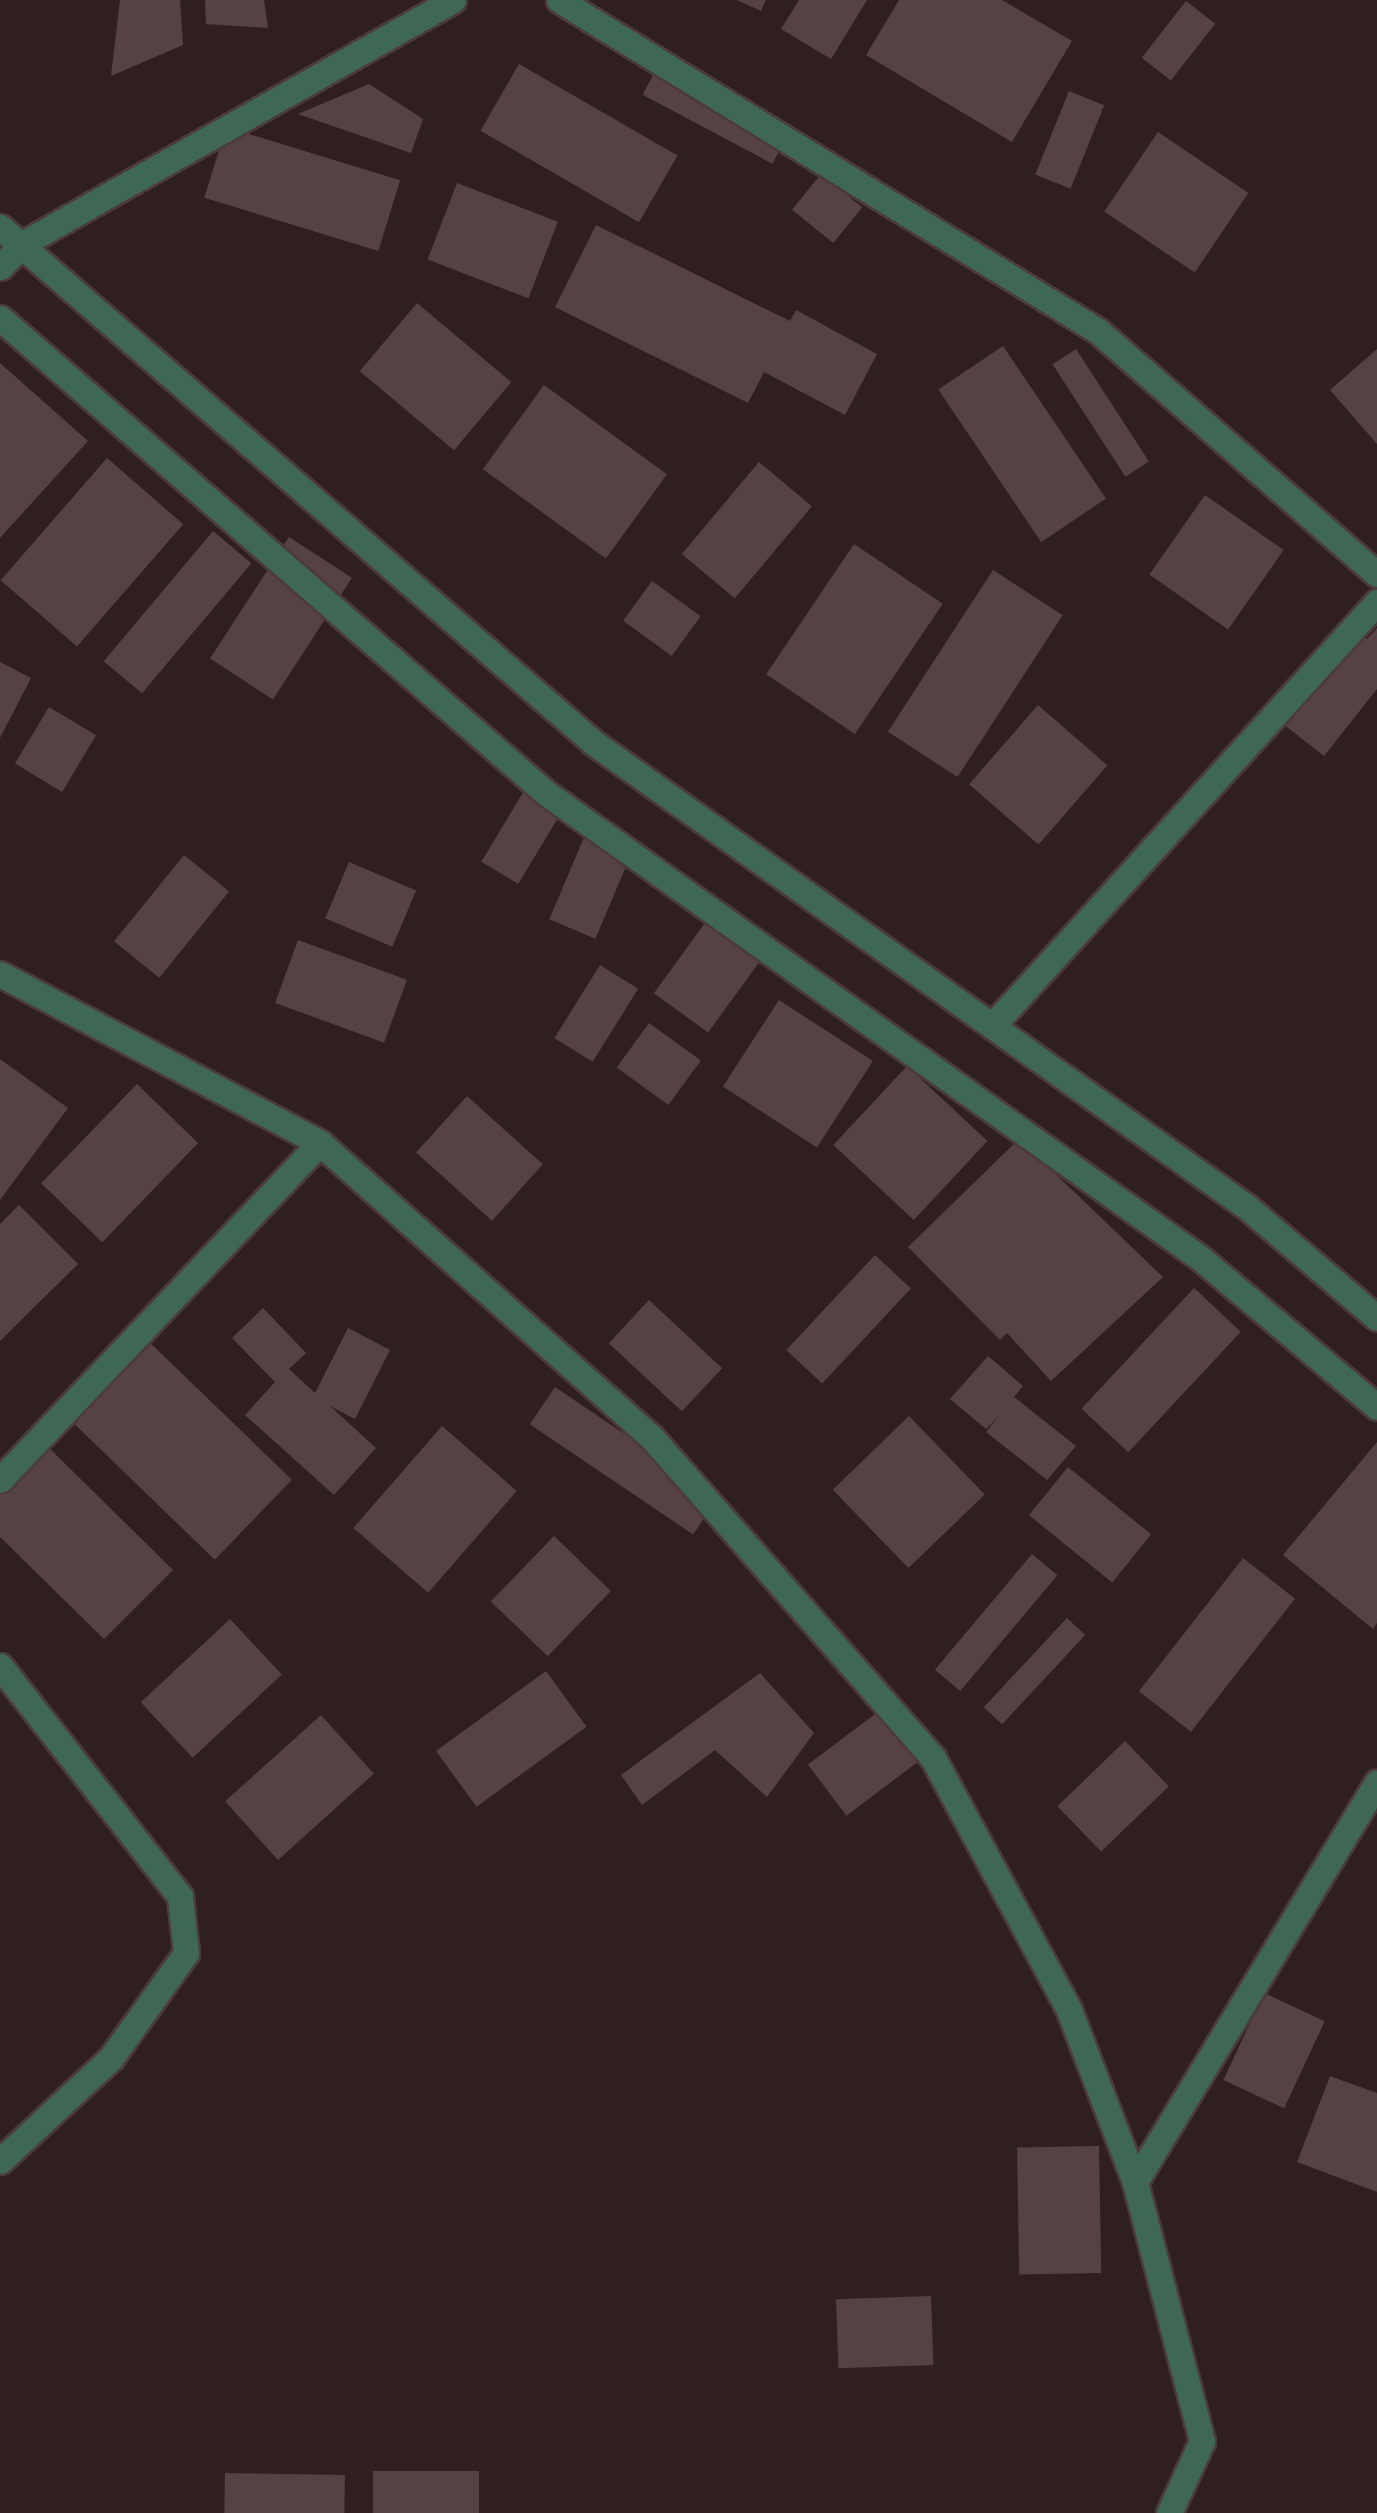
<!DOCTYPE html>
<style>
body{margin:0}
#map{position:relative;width:1377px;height:2513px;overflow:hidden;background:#301f21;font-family:Quicksand,sans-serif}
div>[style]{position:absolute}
.building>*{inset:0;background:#564244;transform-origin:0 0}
.roads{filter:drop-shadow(2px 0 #4c3b3d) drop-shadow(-2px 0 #4c3b3d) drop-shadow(0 2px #4c3b3d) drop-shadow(0 -2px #4c3b3d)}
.minor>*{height:25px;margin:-12.5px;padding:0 12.5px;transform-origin:12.5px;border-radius:12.5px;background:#3e6854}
span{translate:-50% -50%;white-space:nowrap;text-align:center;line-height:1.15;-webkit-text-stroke:10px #261518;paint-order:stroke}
</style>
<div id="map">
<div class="building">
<i style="clip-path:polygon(120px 0,180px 0,183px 45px,111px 76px)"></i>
<i style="clip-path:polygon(205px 0,264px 0,268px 28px,206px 24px)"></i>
<i style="clip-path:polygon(737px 0,766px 0,761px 11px)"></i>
<i style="clip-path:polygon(799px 0,867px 0,831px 59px,781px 29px)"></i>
<i style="clip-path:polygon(899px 0,1002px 0,1072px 41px,1012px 142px,866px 55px)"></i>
<i style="left:1186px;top:1px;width:37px;height:72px;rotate:38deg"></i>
<i style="left:660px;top:62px;width:147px;height:37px;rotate:28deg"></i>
<i style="left:519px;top:64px;width:183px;height:77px;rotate:30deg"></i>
<i style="clip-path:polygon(369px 84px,423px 119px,411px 153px,298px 114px)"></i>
<i style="left:1069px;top:91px;width:38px;height:90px;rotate:22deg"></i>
<i style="left:226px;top:127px;width:182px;height:74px;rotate:17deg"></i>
<i style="left:1158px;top:132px;width:109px;height:96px;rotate:34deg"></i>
<i style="left:821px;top:174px;width:53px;height:46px;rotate:39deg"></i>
<i style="left:457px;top:183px;width:108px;height:82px;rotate:21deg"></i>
<i style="clip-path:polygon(596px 225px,790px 321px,796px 310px,877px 354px,845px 415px,764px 372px,748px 403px,555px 307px)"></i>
<i style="left:417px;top:303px;width:123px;height:89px;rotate:40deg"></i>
<i style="left:1003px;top:346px;width:184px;height:78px;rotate:56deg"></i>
<i style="left:1076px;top:349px;width:134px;height:28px;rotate:57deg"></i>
<i style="clip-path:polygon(1377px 349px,1377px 444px,1330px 390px)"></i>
<i style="clip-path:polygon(0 363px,88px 441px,0 538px)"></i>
<i style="left:544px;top:385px;width:152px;height:104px;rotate:36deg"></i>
<i style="left:107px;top:458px;width:101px;height:162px;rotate:41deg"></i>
<i style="left:759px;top:462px;width:69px;height:120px;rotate:40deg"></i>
<i style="left:1205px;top:495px;width:96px;height:97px;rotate:35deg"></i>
<i style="left:213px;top:531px;width:50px;height:170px;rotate:40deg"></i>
<i style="left:289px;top:537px;width:75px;height:145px;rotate:33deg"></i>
<i style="left:854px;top:544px;width:107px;height:157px;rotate:34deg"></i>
<i style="left:993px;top:570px;width:83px;height:193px;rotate:33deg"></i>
<i style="left:652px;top:581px;width:60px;height:49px;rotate:36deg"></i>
<i style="clip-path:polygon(1377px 628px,1377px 689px,1324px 756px,1283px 724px,1356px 630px,1367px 639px)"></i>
<i style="clip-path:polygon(0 662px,31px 678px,0 738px)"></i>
<i style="left:1038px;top:705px;width:92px;height:105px;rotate:41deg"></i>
<i style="left:49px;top:707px;width:55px;height:66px;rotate:31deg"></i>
<i style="left:536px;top:771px;width:43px;height:106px;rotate:31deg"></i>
<i style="left:588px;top:828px;width:50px;height:99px;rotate:23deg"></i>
<i style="left:184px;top:855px;width:58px;height:111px;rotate:39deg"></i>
<i style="left:349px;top:862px;width:73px;height:61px;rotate:23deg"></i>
<i style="left:715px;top:909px;width:67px;height:104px;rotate:36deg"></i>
<i style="left:298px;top:940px;width:116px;height:67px;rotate:20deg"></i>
<i style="left:600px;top:965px;width:45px;height:86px;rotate:32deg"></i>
<i style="left:779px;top:1000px;width:112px;height:103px;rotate:33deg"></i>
<i style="left:649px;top:1023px;width:64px;height:55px;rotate:36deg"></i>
<i style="clip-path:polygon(0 1059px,68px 1108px,0 1200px)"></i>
<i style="left:907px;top:1066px;width:110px;height:108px;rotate:43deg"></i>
<i style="left:137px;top:1084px;width:85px;height:138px;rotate:44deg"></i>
<i style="left:467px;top:1096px;width:102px;height:76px;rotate:42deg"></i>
<i style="clip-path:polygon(1019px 1139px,1163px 1277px,1051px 1381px,1007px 1333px,1000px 1340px,908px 1247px)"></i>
<i style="clip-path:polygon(19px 1205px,78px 1264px,0 1341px,0 1224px)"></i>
<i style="left:875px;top:1255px;width:49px;height:130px;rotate:43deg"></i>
<i style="left:1194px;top:1288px;width:64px;height:165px;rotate:43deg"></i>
<i style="left:649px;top:1300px;width:100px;height:59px;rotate:43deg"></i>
<i style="clip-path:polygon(263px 1308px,306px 1353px,289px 1369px,315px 1393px,348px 1328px,390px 1350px,355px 1419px,330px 1406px,376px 1448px,334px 1495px,245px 1415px,275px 1382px,232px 1338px)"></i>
<i style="left:143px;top:1336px;width:207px;height:111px;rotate:44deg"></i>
<i style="clip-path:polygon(988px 1356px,1023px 1386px,1014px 1397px,1076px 1446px,1047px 1480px,986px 1432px,998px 1417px,986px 1429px,950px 1399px)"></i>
<i style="left:555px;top:1387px;width:197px;height:45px;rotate:34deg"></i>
<i style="left:909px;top:1416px;width:109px;height:106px;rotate:46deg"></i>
<i style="left:442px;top:1426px;width:99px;height:135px;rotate:41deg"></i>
<i style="clip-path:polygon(39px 1438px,173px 1570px,104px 1639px,0 1537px,0 1478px)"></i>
<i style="clip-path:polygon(1377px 1442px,1377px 1623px,1373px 1629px,1283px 1555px)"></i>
<i style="left:1068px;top:1467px;width:107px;height:62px;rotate:39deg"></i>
<i style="left:554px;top:1536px;width:79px;height:91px;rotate:44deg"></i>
<i style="left:1032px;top:1554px;width:33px;height:151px;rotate:40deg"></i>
<i style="left:1243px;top:1558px;width:66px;height:169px;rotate:38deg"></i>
<i style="left:1067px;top:1618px;width:25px;height:122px;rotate:43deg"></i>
<i style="left:230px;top:1619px;width:76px;height:122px;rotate:47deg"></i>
<i style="left:546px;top:1671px;width:69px;height:136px;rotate:54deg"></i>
<i style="clip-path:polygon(760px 1673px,814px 1733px,767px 1797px,715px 1750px,642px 1805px,621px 1775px)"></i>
<i style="left:887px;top:1705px;width:64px;height:99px;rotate:53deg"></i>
<i style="left:321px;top:1715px;width:79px;height:129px;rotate:48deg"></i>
<i style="left:1125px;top:1741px;width:63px;height:94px;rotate:46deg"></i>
<i style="left:1264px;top:1993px;width:67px;height:96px;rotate:25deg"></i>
<i style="clip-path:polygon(1330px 2076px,1377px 2093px,1377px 2192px,1297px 2162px)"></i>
<i style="left:1099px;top:2146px;width:127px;height:82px;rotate:89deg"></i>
<i style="left:931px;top:2296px;width:69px;height:95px;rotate:88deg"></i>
<i style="left:373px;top:2471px;width:106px;height:42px"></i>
<i style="left:225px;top:2473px;width:120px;height:40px;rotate:1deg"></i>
</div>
<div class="roads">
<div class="minor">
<i style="left:559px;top:0;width:633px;rotate:31.55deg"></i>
<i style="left:1098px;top:331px;width:370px;rotate:41.1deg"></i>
<i style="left:0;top:227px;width:787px;rotate:40.98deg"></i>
<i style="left:594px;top:743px;width:801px;rotate:35.4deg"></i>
<i style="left:1247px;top:1207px;width:171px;rotate:40.5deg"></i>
<i style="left:0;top:267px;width:32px;rotate:-46deg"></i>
<i style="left:22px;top:244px;width:495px;rotate:-29.5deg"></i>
<i style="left:0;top:318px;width:724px;rotate:41.02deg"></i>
<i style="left:546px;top:793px;width:801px;rotate:35.4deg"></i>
<i style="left:1199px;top:1257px;width:233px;rotate:40.1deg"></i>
<i style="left:0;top:974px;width:362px;rotate:27.8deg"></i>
<i style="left:320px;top:1143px;width:444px;rotate:41.6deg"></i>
<i style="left:652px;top:1438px;width:426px;rotate:48.7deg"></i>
<i style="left:933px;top:1758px;width:286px;rotate:61.6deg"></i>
<i style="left:1069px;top:2010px;width:184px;rotate:69deg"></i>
<i style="left:1135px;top:2182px;width:268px;rotate:75.5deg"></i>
<i style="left:1202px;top:2441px;width:79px;rotate:114.6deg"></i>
<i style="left:992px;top:1026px;width:573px;rotate:-47.76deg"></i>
<i style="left:0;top:1480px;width:465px;rotate:-46.5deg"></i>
<i style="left:0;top:1666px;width:292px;rotate:52deg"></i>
<i style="left:180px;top:1896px;width:57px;rotate:84deg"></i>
<i style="left:186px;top:1953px;width:129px;rotate:125.5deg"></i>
<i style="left:111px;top:2058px;width:151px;rotate:137.1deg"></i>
<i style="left:1135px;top:2182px;width:467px;rotate:-58.8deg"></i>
</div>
</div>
</div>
